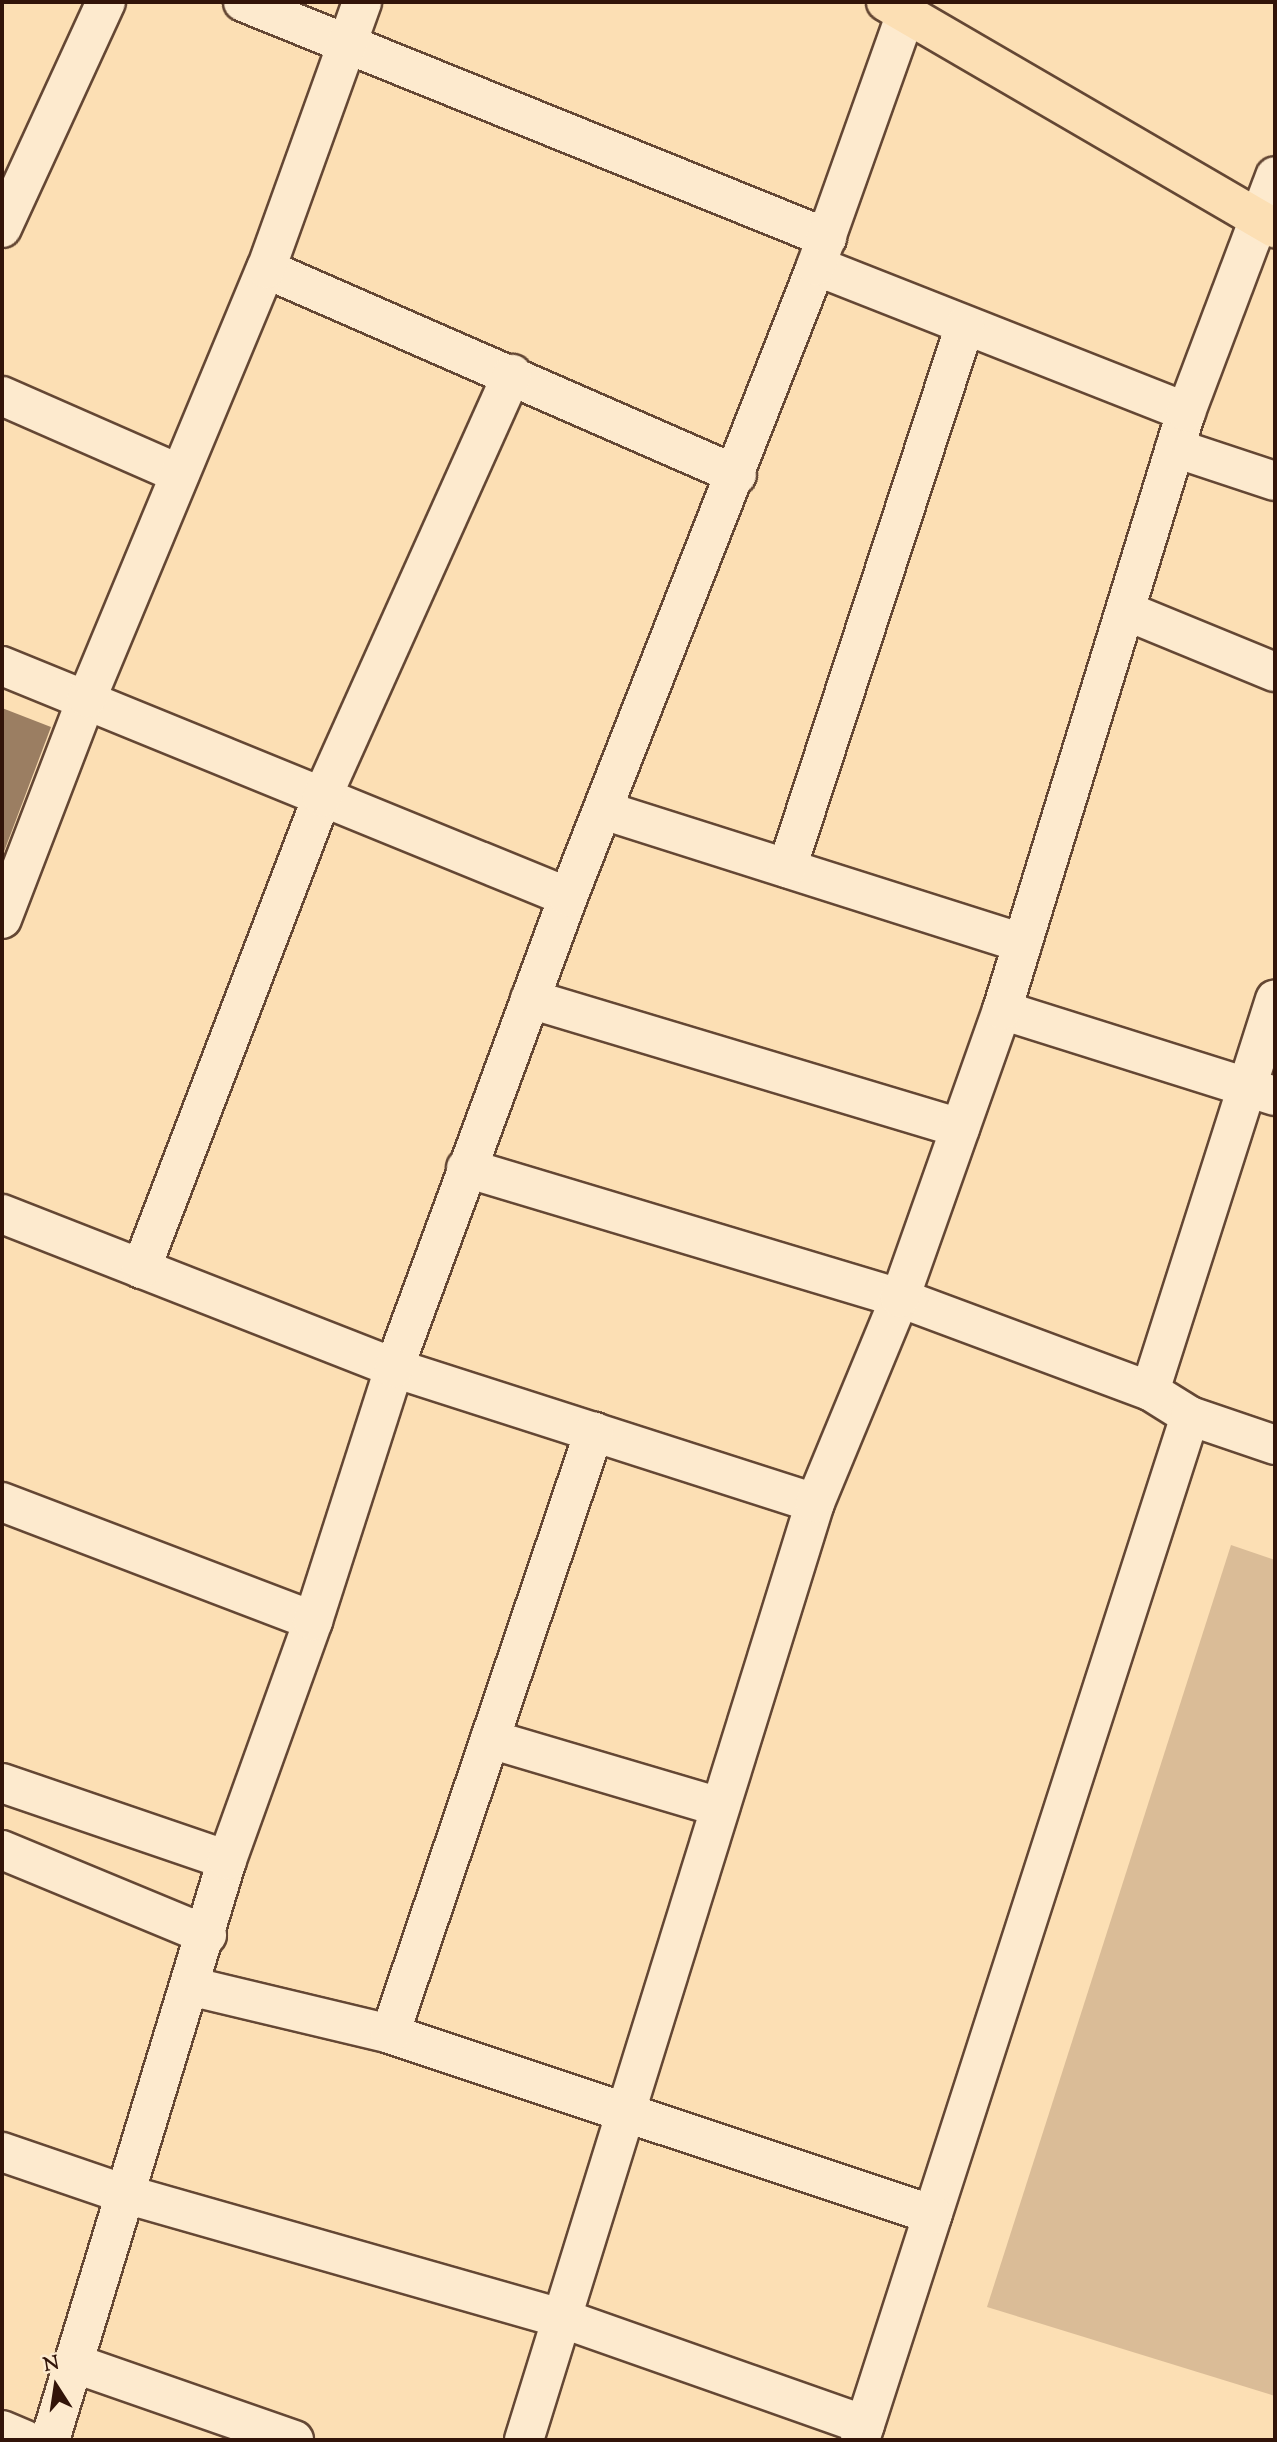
<!DOCTYPE html>
<style>
body{margin:0}
#map{position:relative;width:1277px;height:2442px;overflow:hidden;background:#fcdfb4;font-family:"Sorts Mill Goudy",serif}
div>[style]{position:absolute}
.green>*{inset:0;background:#dabc97}
.building>*{inset:0;background:#9b7e62}
.roads{filter:drop-shadow(2px 0 #644734) drop-shadow(-2px 0 #644734) drop-shadow(0 2px #644734) drop-shadow(0 -2px #644734)}
.minor>*{height:38px;margin:-19px;padding:0 19px;transform-origin:19px;border-radius:19px;background:#fdeace}
.major>*{height:38px;margin:-19px;padding:0 19px;transform-origin:19px;border-radius:19px;background:#fcdfb4}
span{translate:-50% -50%;white-space:nowrap;text-align:center;line-height:1.15;-webkit-text-stroke:5px #fdeace;paint-order:stroke}
.frame{position:absolute;inset:0;border:4px solid #321409;pointer-events:none}
.north{position:absolute;left:21px;top:2351px;width:70px;height:70px;-webkit-text-stroke:5px #fdeace;paint-order:stroke;rotate:348deg;font-size:19px;font-weight:700;line-height:28px;text-align:center;color:#321409}
.north::after{content:'';display:block;margin:auto;width:24px;height:32px;background:#321409;clip-path:polygon(50% 0,100% 100%,50% 72%,0 100%)}
</style>
<div id="map">
<div class="green">
<i style="clip-path:polygon(1231px 1545px,1275px 1560px,1275px 2396px,987px 2307px)"></i>
</div>
<div class="building">
<i style="clip-path:polygon(2px 708px,51px 727px,2px 857px)"></i>
</div>
<div class="roads">
<div class="minor">
<i style="left:243px;top:2px;width:630px;rotate:22deg"></i>
<i style="left:2px;top:228px;width:249px;rotate:-65.3deg"></i>
<i style="left:816px;top:266px;width:398px;rotate:21.5deg"></i>
<i style="left:266px;top:269px;width:514px;rotate:23.62deg"></i>
<i style="left:2px;top:396px;width:194px;rotate:23.7deg"></i>
<i style="left:1175px;top:448px;width:105px;rotate:18.3deg"></i>
<i style="left:1126px;top:611px;width:161px;rotate:22.3deg"></i>
<i style="left:2px;top:666px;width:611px;rotate:22.2deg"></i>
<i style="left:603px;top:810px;width:440px;rotate:17.6deg"></i>
<i style="left:787px;top:868px;width:571px;rotate:-71.85deg"></i>
<i style="left:2px;top:919px;width:237px;rotate:-69deg"></i>
<i style="left:87px;top:698px;width:465px;rotate:-67.4deg"></i>
<i style="left:266px;top:269px;width:284px;rotate:-70.2deg"></i>
<i style="left:530px;top:999px;width:449px;rotate:16.7deg"></i>
<i style="left:1002px;top:1010px;width:286px;rotate:17.5deg"></i>
<i style="left:466px;top:1168px;width:453px;rotate:16.7deg"></i>
<i style="left:900px;top:1298px;width:267px;rotate:20.4deg"></i>
<i style="left:1150px;top:1391px;width:47px;rotate:32deg"></i>
<i style="left:1190px;top:1416px;width:1076px;rotate:107.86deg"></i>
<i style="left:2px;top:1214px;width:421px;rotate:21.4deg"></i>
<i style="left:394px;top:1368px;width:442px;rotate:17.8deg"></i>
<i style="left:141px;top:1269px;width:506px;rotate:-69.02deg"></i>
<i style="left:322px;top:797px;width:464px;rotate:-65.8deg"></i>
<i style="left:1150px;top:1391px;width:411px;rotate:-72.3deg"></i>
<i style="left:1190px;top:1416px;width:90px;rotate:18.8deg"></i>
<i style="left:2px;top:1502px;width:333px;rotate:20.9deg"></i>
<i style="left:490px;top:1739px;width:239px;rotate:16.5deg"></i>
<i style="left:2px;top:1783px;width:238px;rotate:18.9deg"></i>
<i style="left:2px;top:1850px;width:222px;rotate:22.5deg"></i>
<i style="left:189px;top:1986px;width:207px;rotate:13.4deg"></i>
<i style="left:390px;top:2034px;width:572px;rotate:18.43deg"></i>
<i style="left:390px;top:2034px;width:636px;rotate:-71.28deg"></i>
<i style="left:2px;top:2152px;width:130px;rotate:18.9deg"></i>
<i style="left:125px;top:2194px;width:456px;rotate:15.9deg"></i>
<i style="left:564px;top:2319px;width:319px;rotate:19.4deg"></i>
<i style="left:76px;top:2364px;width:231px;rotate:19.2deg"></i>
<i style="left:2px;top:2430px;width:25px;rotate:23deg"></i>
<i style="left:50px;top:2440px;width:606px;rotate:-73.03deg"></i>
<i style="left:227px;top:1860px;width:254px;rotate:-70.2deg"></i>
<i style="left:313px;top:1621px;width:266px;rotate:-72.2deg"></i>
<i style="left:394px;top:1368px;width:502px;rotate:-69.72deg"></i>
<i style="left:568px;top:897px;width:678px;rotate:-68.54deg"></i>
<i style="left:816px;top:266px;width:271px;rotate:-70.4deg"></i>
<i style="left:524px;top:2440px;width:981px;rotate:-72.75deg"></i>
<i style="left:815px;top:1503px;width:222px;rotate:-67.5deg"></i>
<i style="left:900px;top:1298px;width:306px;rotate:-70.5deg"></i>
<i style="left:1002px;top:1010px;width:626px;rotate:-72.9deg"></i>
<i style="left:1186px;top:412px;width:252px;rotate:-69.3deg"></i>
</div>
<div class="major">
<i style="left:886px;top:2px;width:450px;rotate:30.2deg"></i>
</div>
</div>
<div class="frame"></div>
<div class="north">N</div>
</div>
